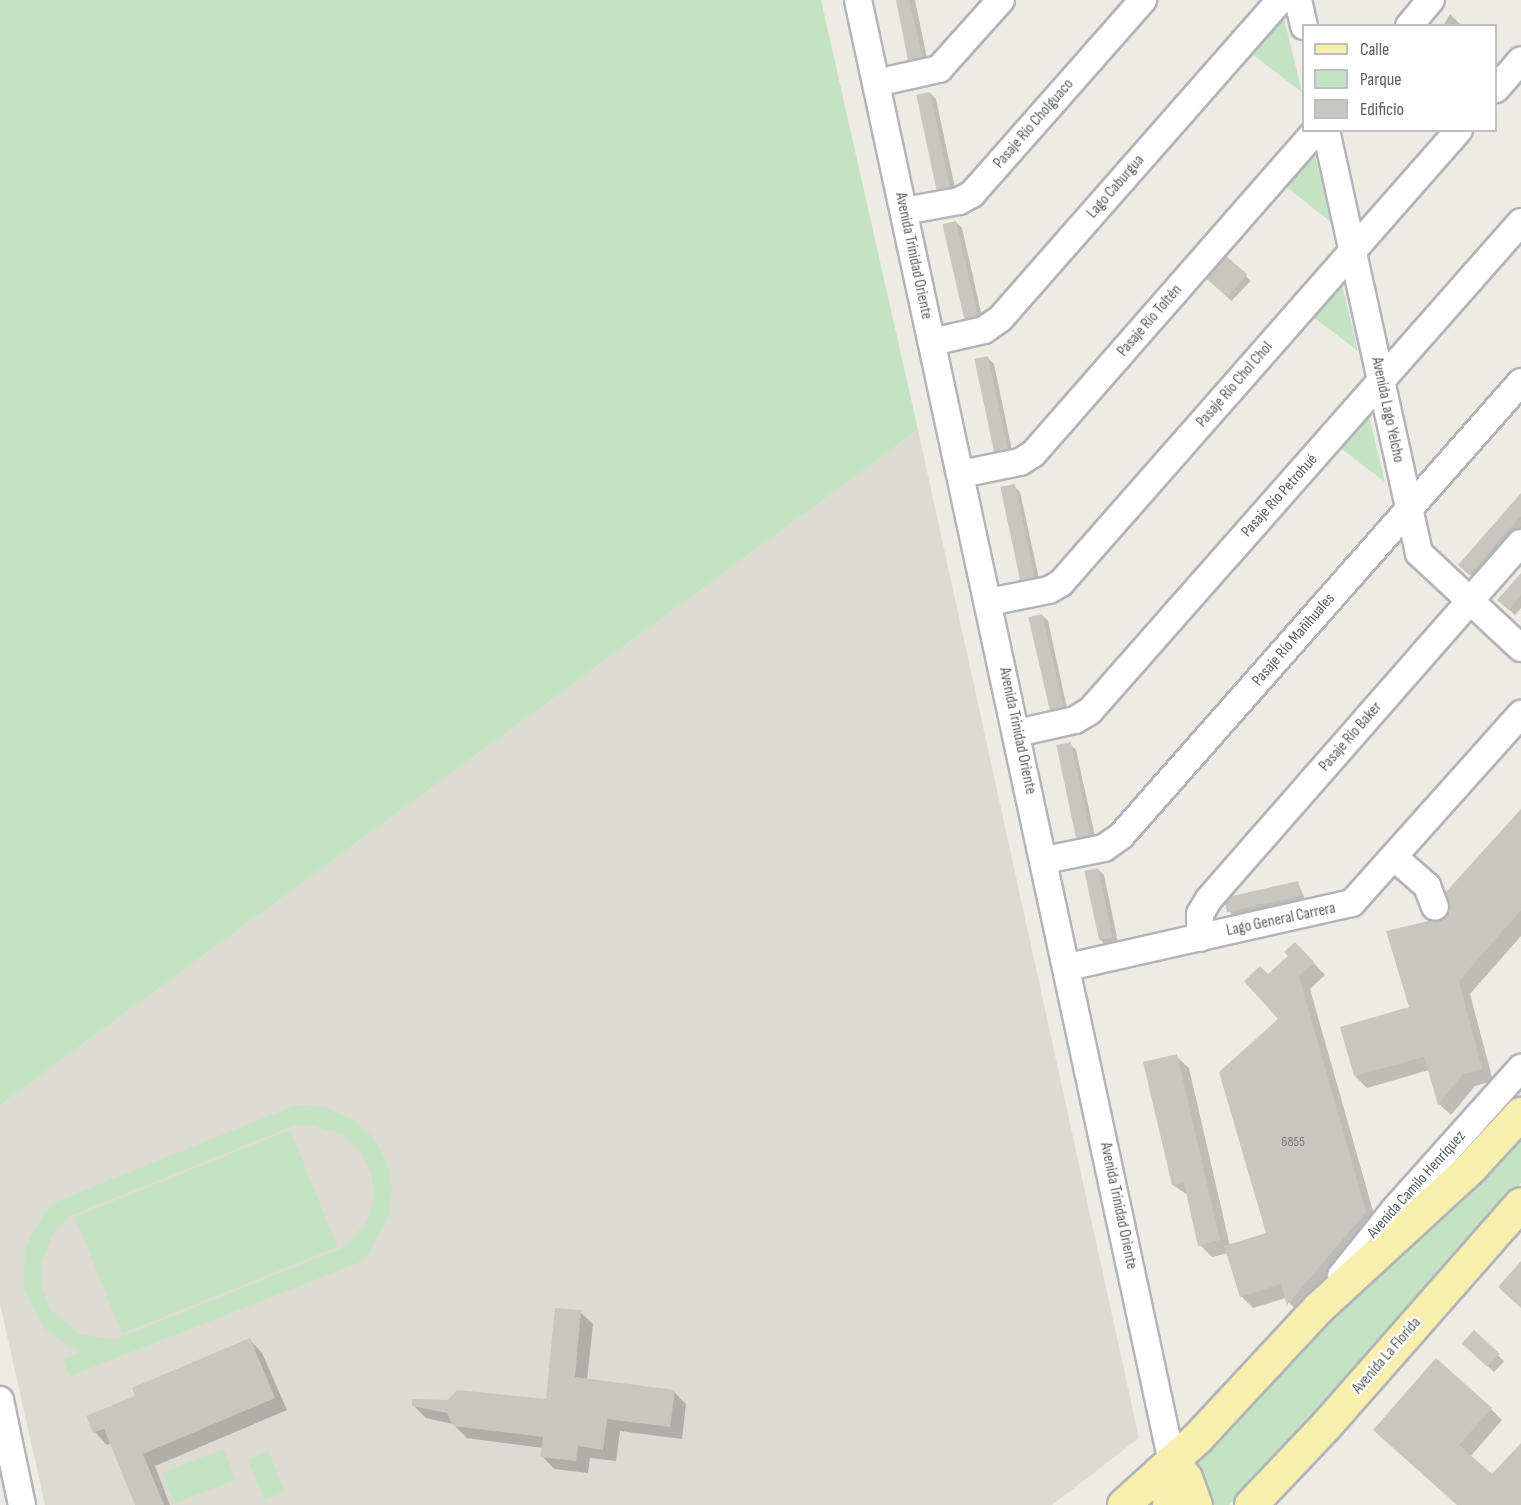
<!DOCTYPE html>
<meta charset="utf-8">
<style>
body{margin:0}
#map{position:relative;width:1521px;height:1505px;overflow:hidden;background:#edebe4;font-family:"Sofia Sans Condensed",sans-serif}
div>[style]{position:absolute}
.education>*{inset:0;background:#dddad2}
.green>*{inset:0;background:#c3e3c3;transform-origin:0 0}
.shadow>*{inset:0;background:#0003;transform-origin:0 0}
.building>*{inset:0;background:#c9c6c0;transform-origin:0 0}
.roads{filter:drop-shadow(2px 0 #b1b4b8) drop-shadow(-2px 0 #b1b4b8) drop-shadow(0 2px #b1b4b8) drop-shadow(0 -2px #b1b4b8)}
.minor>*{height:26px;margin:-13px;padding:0 13px;transform-origin:13px;border-radius:13px;background:#fff}
.major>*{height:32px;margin:-16px;padding:0 16px;transform-origin:16px;border-radius:16px;background:#f8eeae}
span{translate:-50% -50%;white-space:nowrap;text-align:center;line-height:1.15;-webkit-text-stroke:4.5px #fff;paint-order:stroke}
.number-label{font-size:14px;color:#77797a}
.number-label span{-webkit-text-stroke-width:0}
.street-label{font-size:16px;color:#5c5f63}
.legend{position:absolute;left:1302px;top:24px;width:195px;height:108px;box-sizing:border-box;background:#fff;border:2px solid #bebfc1;margin:0;padding:8px 10px;list-style:none;font-size:18px;color:#5c5f63}
.legend li{display:flex;align-items:center;gap:12px;height:30px}
.legend b{width:30px;border:2px solid #bebfc1}
</style>
<div id="map">
<div class="education">
<i style="clip-path:polygon(918px 430px,1139px 1438px,1052px 1505px,45px 1505px,0 1304px,0 1105px)"></i>
</div>
<div class="green">
<i style="clip-path:polygon(0 0,821px 0,918px 430px,0 1105px)"></i>
<i style="clip-path:polygon(1283px 14px,1302px 92px,1252px 54px)"></i>
<i style="clip-path:polygon(1312px 143px,1331px 222px,1281px 183px)"></i>
<i style="clip-path:polygon(1339px 273px,1358px 351px,1308px 313px)"></i>
<i style="clip-path:polygon(1366px 404px,1385px 482px,1335px 444px)"></i>
<i style="clip-path:polygon(evenodd,296px 1105px,324px 1107px,350px 1118px,372px 1136px,386px 1160px,392px 1187px,389px 1216px,369px 1253px,358px 1263px,70px 1376px,62px 1359px,79px 1353px,44px 1329px,24px 1290px,25px 1248px,45px 1212px,56px 1202px,296px 1105px,305px 1124px,343px 1134px,361px 1152px,372px 1175px,374px 1199px,367px 1222px,342px 1248px,116px 1339px,79px 1334px,51px 1310px,42px 1288px,41px 1264px,54px 1231px,72px 1215px,293px 1126px,305px 1124px)"></i>
<i style="clip-path:polygon(1521px 1127px,1521px 1183px,1401px 1322px,1229px 1505px,1207px 1505px,1195px 1463px,1385px 1260px)"></i>
<i style="left:290px;top:1130px;width:126px;height:232px;rotate:68deg"></i>
<i style="left:224px;top:1449px;width:33px;height:66px;rotate:69deg"></i>
<i style="left:268px;top:1451px;width:44px;height:22px;rotate:67deg"></i>
</div>
<div class="shadow">
<i style="clip-path:polygon(897px 0,915px 0,928px 63px,915px 66px,910px 60px)"></i>
<i style="clip-path:polygon(1450px 14px,1462px 26px,1443px 26px)"></i>
<i style="clip-path:polygon(930px 93px,936px 99px,956px 193px,944px 195px,938px 189px)"></i>
<i style="clip-path:polygon(956px 222px,962px 228px,983px 321px,971px 324px,965px 318px)"></i>
<i style="left:1227px;top:258px;width:33px;height:28px;rotate:44deg"></i>
<i style="clip-path:polygon(988px 358px,994px 364px,1013px 455px,1001px 457px,995px 451px)"></i>
<i style="clip-path:polygon(1014px 486px,1020px 492px,1040px 583px,1027px 586px,1022px 580px)"></i>
<i style="clip-path:polygon(1521px 495px,1521px 528px,1476px 580px,1460px 565px)"></i>
<i style="clip-path:polygon(1521px 575px,1521px 608px,1515px 615px,1505px 606px)"></i>
<i style="clip-path:polygon(1042px 615px,1048px 621px,1068px 713px,1055px 716px,1050px 710px)"></i>
<i style="clip-path:polygon(1070px 744px,1076px 750px,1096px 841px,1083px 844px,1077px 838px)"></i>
<i style="clip-path:polygon(1521px 811px,1521px 936px,1470px 994px,1493px 1081px,1475px 1086px,1451px 1115px,1439px 1104px,1429px 1070px,1367px 1088px,1355px 1076px,1411px 1008px,1447px 918px)"></i>
<i style="clip-path:polygon(1098px 869px,1104px 875px,1118px 942px,1105px 945px,1100px 939px)"></i>
<i style="clip-path:polygon(1298px 883px,1306px 902px,1234px 917px,1229px 911px)"></i>
<i style="clip-path:polygon(1307px 956px,1325px 975px,1310px 989px,1377px 1225px,1300px 1316px,1286px 1298px,1253px 1308px,1241px 1296px,1228px 1253px,1212px 1257px,1200px 1245px,1189px 1196px,1173px 1185px,1176px 1056px,1189px 1068px,1230px 1246px,1268px 1234px,1280px 1019px,1268px 976px)"></i>
<i style="clip-path:polygon(580px 1312px,593px 1324px,587px 1380px,674px 1392px,686px 1404px,682px 1439px,620px 1431px,616px 1461px,590px 1458px,588px 1473px,554px 1469px,542px 1456px,543px 1448px,467px 1438px,453px 1424px,426px 1418px,413px 1405px,548px 1401px)"></i>
<i style="left:1474px;top:1332px;width:42px;height:15px;rotate:44deg"></i>
<i style="clip-path:polygon(250px 1340px,262px 1353px,287px 1410px,155px 1466px,170px 1505px,137px 1505px,111px 1443px,107px 1445px,95px 1432px,137px 1397px)"></i>
<i style="clip-path:polygon(1491px 1409px,1502px 1420px,1470px 1457px,1492px 1476px,1521px 1458px,1521px 1505px,1458px 1505px,1387px 1441px)"></i>
</div>
<div class="building">
<i style="clip-path:polygon(896px 0,909px 0,923px 57px,908px 60px)"></i>
<i style="left:930px;top:92px;width:97px;height:14px;rotate:78deg"></i>
<i style="left:956px;top:221px;width:98px;height:14px;rotate:77deg"></i>
<i style="left:1226px;top:256px;width:28px;height:30px;rotate:41deg"></i>
<i style="left:988px;top:356px;width:95px;height:14px;rotate:78deg"></i>
<i style="left:1015px;top:484px;width:96px;height:15px;rotate:78deg"></i>
<i style="clip-path:polygon(1521px 493px,1521px 516px,1469px 575px,1458px 565px)"></i>
<i style="clip-path:polygon(1521px 573px,1521px 595px,1509px 610px,1497px 600px)"></i>
<i style="left:1042px;top:614px;width:95px;height:14px;rotate:77deg"></i>
<i style="left:1071px;top:742px;width:95px;height:15px;rotate:78deg"></i>
<i style="clip-path:polygon(1521px 809px,1521px 910px,1459px 981px,1482px 1069px,1463px 1074px,1438px 1105px,1424px 1057px,1354px 1076px,1340px 1027px,1409px 1007px,1386px 931px,1446px 917px,1450px 912px,1446px 892px)"></i>
<i style="left:1098px;top:868px;width:71px;height:14px;rotate:78deg"></i>
<i style="clip-path:polygon(1298px 881px,1301px 896px,1227px 912px,1225px 903px,1232px 896px)"></i>
<i style="clip-path:polygon(1295px 942px,1314px 962px,1299px 976px,1366px 1212px,1287px 1305px,1281px 1284px,1240px 1297px,1224px 1246px,1266px 1233px,1219px 1072px,1278px 1019px,1244px 981px,1260px 966px,1268px 974px,1288px 956px,1284px 952px)"></i>
<i style="clip-path:polygon(1177px 1054px,1220px 1240px,1198px 1246px,1184px 1183px,1172px 1185px,1143px 1062px)"></i>
<i style="clip-path:polygon(1521px 1261px,1521px 1308px,1498px 1287px)"></i>
<i style="clip-path:polygon(555px 1308px,581px 1310px,575px 1377px,675px 1390px,670px 1427px,607px 1419px,603px 1450px,578px 1446px,576px 1461px,540px 1457px,543px 1437px,453px 1426px,447px 1413px,412px 1406px,412px 1399px,448px 1400px,457px 1390px,546px 1399px)"></i>
<i style="left:1474px;top:1330px;width:35px;height:18px;rotate:43deg"></i>
<i style="clip-path:polygon(250px 1338px,275px 1398px,143px 1454px,164px 1505px,135px 1505px,104px 1429px,93px 1433px,86px 1416px,135px 1396px,132px 1388px)"></i>
<i style="clip-path:polygon(1436px 1358px,1492px 1408px,1459px 1445px,1492px 1474px,1521px 1443px,1521px 1505px,1457px 1505px,1373px 1430px)"></i>
</div>
<div class="roads">
<div class="minor">
<i style="left:858px;top:0;width:1495px;rotate:77.88deg"></i>
<i style="left:1298px;top:0;width:27px;rotate:77deg"></i>
<i style="left:1409px;top:26px;width:34px;rotate:-50deg"></i>
<i style="left:876px;top:83px;width:65px;rotate:-12.5deg"></i>
<i style="left:939px;top:69px;width:93px;rotate:-48.1deg"></i>
<i style="left:1496px;top:89px;width:38px;rotate:-49deg"></i>
<i style="left:1326px;top:130px;width:433px;rotate:77.6deg"></i>
<i style="left:1419px;top:553px;width:139px;rotate:43deg"></i>
<i style="left:904px;top:211px;width:56px;rotate:-10.3deg"></i>
<i style="left:959px;top:201px;width:15px;rotate:-28deg"></i>
<i style="left:972px;top:194px;width:259px;rotate:-48.6deg"></i>
<i style="left:932px;top:342px;width:53px;rotate:-13deg"></i>
<i style="left:984px;top:330px;width:19px;rotate:-35deg"></i>
<i style="left:1000px;top:319px;width:424px;rotate:-48.7deg"></i>
<i style="left:961px;top:474px;width:60px;rotate:-11.5deg"></i>
<i style="left:1020px;top:462px;width:15px;rotate:-32deg"></i>
<i style="left:1033px;top:454px;width:431px;rotate:-48.8deg"></i>
<i style="left:989px;top:602px;width:61px;rotate:-11.3deg"></i>
<i style="left:1049px;top:590px;width:14px;rotate:-30deg"></i>
<i style="left:1061px;top:583px;width:603px;rotate:-48.7deg"></i>
<i style="left:1017px;top:733px;width:59px;rotate:-12.6deg"></i>
<i style="left:1075px;top:720px;width:17px;rotate:-31deg"></i>
<i style="left:1090px;top:711px;width:652px;rotate:-48.61deg"></i>
<i style="left:1395px;top:858px;width:43px;rotate:41.2deg"></i>
<i style="left:1427px;top:886px;width:22px;rotate:69deg"></i>
<i style="left:1045px;top:860px;width:60px;rotate:-11.5deg"></i>
<i style="left:1104px;top:848px;width:21px;rotate:-35deg"></i>
<i style="left:1121px;top:836px;width:605px;rotate:-48.62deg"></i>
<i style="left:1200px;top:938px;width:24px;rotate:-90deg"></i>
<i style="left:1200px;top:914px;width:17px;rotate:-59deg"></i>
<i style="left:1209px;top:899px;width:473px;rotate:-48.8deg"></i>
<i style="left:1068px;top:967px;width:291px;rotate:-12.7deg"></i>
<i style="left:1352px;top:903px;width:254px;rotate:-48.2deg"></i>
<i style="left:1341px;top:1276px;width:85px;rotate:-51.2deg"></i>
<i style="left:1394px;top:1210px;width:191px;rotate:-48.2deg"></i>
<i style="left:0;top:1400px;width:107px;rotate:78.2deg"></i>
</div>
<div class="major">
<i style="left:1172px;top:1462px;width:21px;rotate:49deg"></i>
<i style="left:1186px;top:1478px;width:29px;rotate:70deg"></i>
<i style="left:1124px;top:1505px;width:100px;rotate:-42.2deg"></i>
<i style="left:1198px;top:1438px;width:178px;rotate:-47.1deg"></i>
<i style="left:1319px;top:1308px;width:207px;rotate:-42.6deg"></i>
<i style="left:1471px;top:1168px;width:74px;rotate:-47.2deg"></i>
<i style="left:1169px;top:1505px;width:43px;rotate:-86deg"></i>
<i style="left:1251px;top:1505px;width:109px;rotate:-46.5deg"></i>
<i style="left:1326px;top:1426px;width:295px;rotate:-48.7deg"></i>
</div>
</div>
<div class="number-label">
<span style="left:1293px;top:1142px">6855</span>
</div>
<div class="street-label">
<span style="left:1034px;top:124px;rotate:-49deg">Pasaje Río Cholguaco</span>
<span style="left:1116px;top:187px;rotate:-49deg">Lago Caburgua</span>
<span style="left:913px;top:256px;rotate:78deg">Avenida Trinidad Oriente</span>
<span style="left:1150px;top:321px;rotate:-49deg">Pasaje Río Toltén</span>
<span style="left:1235px;top:385px;rotate:-49deg">Pasaje Río Chol Chol</span>
<span style="left:1387px;top:410px;rotate:78deg">Avenida Lago Yelcho</span>
<span style="left:1280px;top:496px;rotate:-48deg">Pasaje Río Petrohué</span>
<span style="left:1294px;top:640px;rotate:-49deg">Pasaje Río Mañihuales</span>
<span style="left:1017px;top:731px;rotate:78deg">Avenida Trinidad Oriente</span>
<span style="left:1351px;top:737px;rotate:-49deg">Pasaje Río Baker</span>
<span style="left:1281px;top:920px;rotate:-12deg">Lago General Carrera</span>
<span style="left:1417px;top:1185px;rotate:-48deg">Avenida Camilo Henríquez</span>
<span style="left:1118px;top:1206px;rotate:78deg">Avenida Trinidad Oriente</span>
<span style="left:1387px;top:1356px;rotate:-49deg">Avenida La Florida</span>
</div>
<ul class="legend">
<li><b style="height:8px;background:#f8eeae"></b>Calle</li>
<li><b style="height:16px;background:#c3e3c3"></b>Parque</li>
<li><b style="height:16px;background:#c9c6c0"></b>Edificio</li>
</ul>
</div>
